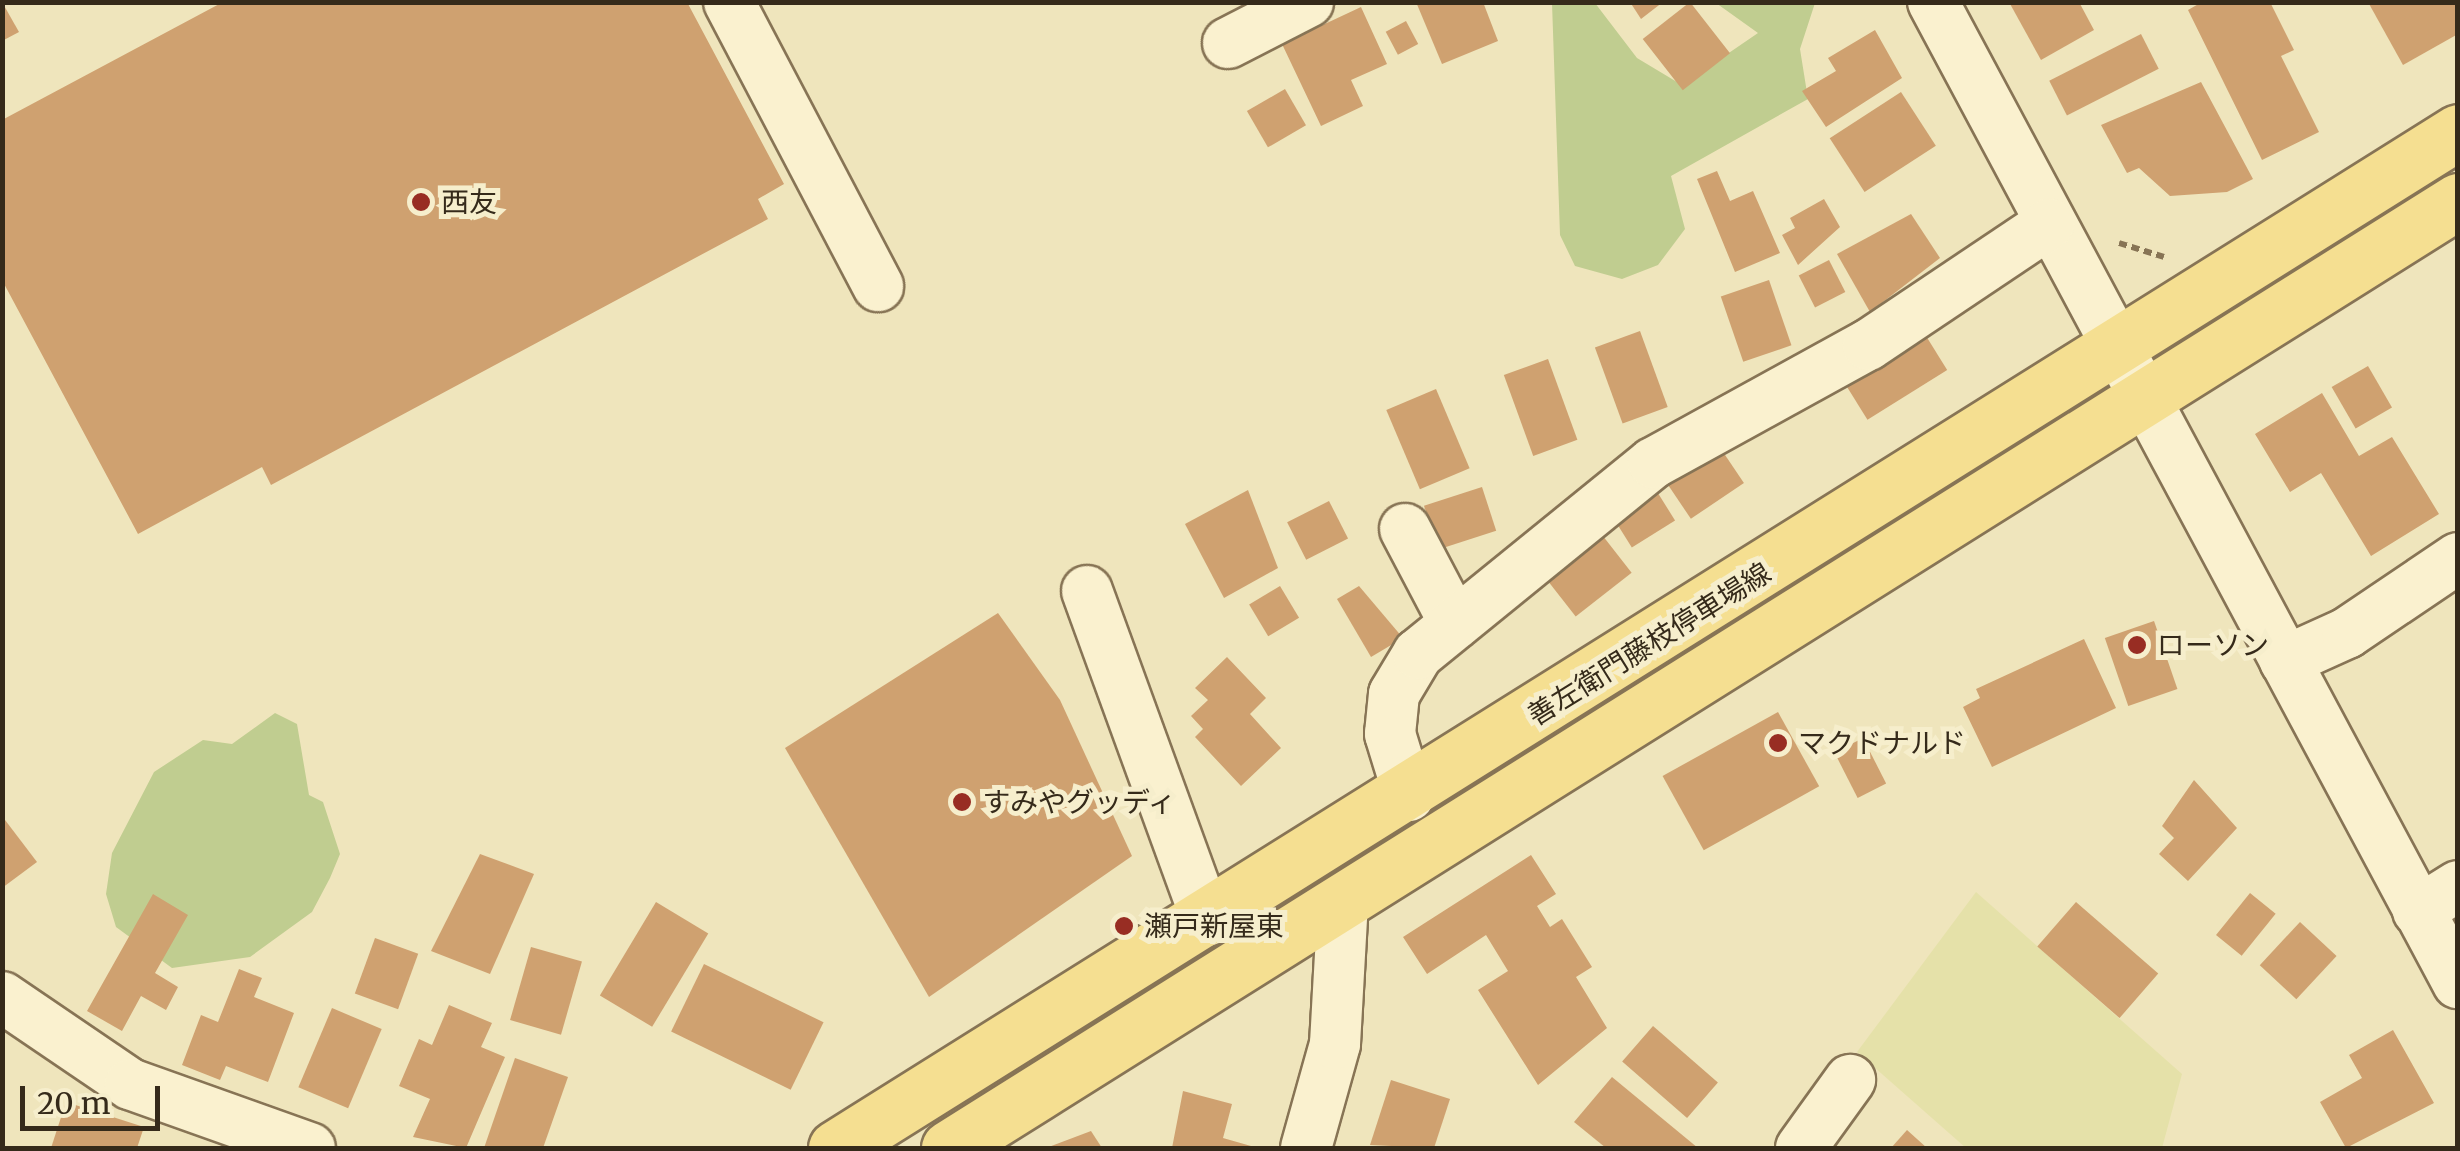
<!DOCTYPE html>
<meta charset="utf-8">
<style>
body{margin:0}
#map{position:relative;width:2460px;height:1151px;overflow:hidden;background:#efe5bc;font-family:Merriweather,"Noto Sans JP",serif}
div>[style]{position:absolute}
.farmland>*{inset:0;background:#e5e1a9}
.green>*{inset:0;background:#c0cd90}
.building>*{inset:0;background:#cfa170;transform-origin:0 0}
.path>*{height:6px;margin-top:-3px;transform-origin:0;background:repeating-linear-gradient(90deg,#877455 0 8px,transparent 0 13px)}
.roads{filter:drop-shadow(2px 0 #877455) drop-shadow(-2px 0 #877455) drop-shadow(0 2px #877455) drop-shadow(0 -2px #877455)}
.minor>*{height:50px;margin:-25px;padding:0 25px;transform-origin:25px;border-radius:25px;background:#faf1cf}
.major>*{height:55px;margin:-27.5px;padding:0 27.5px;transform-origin:27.5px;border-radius:27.5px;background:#f5df91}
.dots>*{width:28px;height:28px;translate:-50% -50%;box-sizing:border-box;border:5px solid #f6eecc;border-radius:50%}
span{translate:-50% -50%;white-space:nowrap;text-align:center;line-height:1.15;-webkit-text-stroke:10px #f6eecc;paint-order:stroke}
.poi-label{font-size:28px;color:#352a1a}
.left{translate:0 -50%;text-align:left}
.street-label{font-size:28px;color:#352a1a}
.frame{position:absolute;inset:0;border:5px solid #352a1a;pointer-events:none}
.scale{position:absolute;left:20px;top:1086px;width:140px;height:45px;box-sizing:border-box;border:5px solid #352a1a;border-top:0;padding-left:12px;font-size:30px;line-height:35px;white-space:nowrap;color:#352a1a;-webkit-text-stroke:8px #f6eecc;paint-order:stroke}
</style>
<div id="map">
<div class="farmland">
<i style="clip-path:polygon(1976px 892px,2182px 1074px,2162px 1148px,1966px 1148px,1857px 1052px)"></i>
</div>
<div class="green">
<i style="clip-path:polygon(1552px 3px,1595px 3px,1637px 58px,1682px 85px,1758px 33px,1716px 3px,1815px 3px,1800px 49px,1808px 99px,1671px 176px,1685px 229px,1658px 265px,1622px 279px,1575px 266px,1560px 235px)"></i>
<i style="clip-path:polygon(275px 713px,297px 724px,309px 795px,323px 802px,340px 854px,330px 878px,312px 912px,250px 957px,172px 968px,116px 927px,106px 894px,112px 853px,154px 772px,203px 740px,232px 744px)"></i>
</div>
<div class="building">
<i style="clip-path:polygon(2px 2px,19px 32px,2px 41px)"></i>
<i style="clip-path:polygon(223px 2px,687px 2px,784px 184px,758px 199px,768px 219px,271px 485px,262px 467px,138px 534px,2px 280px,2px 120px)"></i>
<i style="clip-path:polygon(1416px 2px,1483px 2px,1498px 41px,1442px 64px)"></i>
<i style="clip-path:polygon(1630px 2px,1663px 2px,1641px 19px)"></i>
<i style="left:1690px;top:2px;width:65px;height:60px;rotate:52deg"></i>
<i style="clip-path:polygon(2009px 2px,2079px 2px,2094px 30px,2041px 60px)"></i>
<i style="clip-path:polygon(2202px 2px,2270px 2px,2294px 50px,2281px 56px,2319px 132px,2262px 160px,2188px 10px)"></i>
<i style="clip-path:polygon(2368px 2px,2458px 2px,2458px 34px,2403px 65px)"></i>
<i style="clip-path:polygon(1361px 7px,1387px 64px,1351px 80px,1363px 106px,1321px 126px,1282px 44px)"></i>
<i style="left:1406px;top:21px;width:26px;height:23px;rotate:62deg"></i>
<i style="clip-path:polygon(1875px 30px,1902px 78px,1826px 127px,1802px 91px,1836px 71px,1828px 58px)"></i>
<i style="left:2141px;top:34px;width:39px;height:103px;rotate:63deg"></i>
<i style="clip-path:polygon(2201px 82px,2253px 179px,2227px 192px,2170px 196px,2139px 168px,2127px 173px,2101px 125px)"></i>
<i style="left:1285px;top:89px;width:42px;height:44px;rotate:60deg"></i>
<i style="left:1901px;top:92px;width:64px;height:85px;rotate:57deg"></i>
<i style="clip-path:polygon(1717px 171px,1730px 201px,1753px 191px,1780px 253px,1735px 272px,1697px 179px)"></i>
<i style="clip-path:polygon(1824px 199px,1840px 227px,1798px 265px,1782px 235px,1795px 228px,1790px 218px)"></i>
<i style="clip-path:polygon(1911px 214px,1940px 258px,1870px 312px,1837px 254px)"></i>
<i style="left:1829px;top:260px;width:36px;height:34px;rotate:63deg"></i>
<i style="left:1769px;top:280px;width:69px;height:51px;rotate:71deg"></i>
<i style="left:1640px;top:331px;width:81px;height:48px;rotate:70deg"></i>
<i style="left:1926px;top:336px;width:40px;height:94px;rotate:58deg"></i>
<i style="left:1548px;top:359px;width:86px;height:47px;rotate:70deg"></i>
<i style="left:2368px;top:366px;width:48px;height:42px;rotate:60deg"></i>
<i style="left:1436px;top:389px;width:86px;height:54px;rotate:67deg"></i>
<i style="clip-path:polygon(2322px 393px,2359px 456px,2392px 437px,2439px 514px,2371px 556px,2321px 473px,2290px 492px,2255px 434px)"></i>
<i style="left:1721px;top:449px;width:41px;height:64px;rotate:56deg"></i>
<i style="left:1482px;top:487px;width:46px;height:61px;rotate:72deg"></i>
<i style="clip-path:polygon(1248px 490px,1278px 568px,1224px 598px,1185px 524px)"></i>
<i style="left:1656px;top:490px;width:36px;height:51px;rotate:58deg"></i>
<i style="left:1329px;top:501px;width:42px;height:47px;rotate:63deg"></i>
<i style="left:1599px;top:531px;width:53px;height:71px;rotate:52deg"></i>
<i style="left:1280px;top:586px;width:37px;height:36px;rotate:59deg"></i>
<i style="clip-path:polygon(1359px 586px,1403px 638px,1371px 657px,1337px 599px)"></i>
<i style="clip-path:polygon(998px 613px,1060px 700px,1132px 856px,929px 997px,785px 748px)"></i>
<i style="left:2154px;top:621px;width:72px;height:52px;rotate:71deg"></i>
<i style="clip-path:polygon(2084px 639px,2116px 708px,1992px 767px,1963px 707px,1980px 698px,1976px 689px)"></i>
<i style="clip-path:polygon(1227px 657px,1266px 698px,1250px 714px,1281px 748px,1241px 786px,1195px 737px,1203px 729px,1191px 716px,1208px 700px,1195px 688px)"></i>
<i style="left:1778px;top:712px;width:85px;height:132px;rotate:61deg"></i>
<i style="left:1863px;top:738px;width:51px;height:32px;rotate:63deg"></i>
<i style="clip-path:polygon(2194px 780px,2237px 828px,2188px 881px,2159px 854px,2174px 838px,2162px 826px)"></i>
<i style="clip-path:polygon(2px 816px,37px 862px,2px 888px)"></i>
<i style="clip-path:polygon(480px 854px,534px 874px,490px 974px,431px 951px)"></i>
<i style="clip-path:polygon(1531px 855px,1556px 894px,1537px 906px,1550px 927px,1562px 919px,1592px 967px,1576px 977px,1607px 1028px,1538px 1085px,1478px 990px,1508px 971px,1486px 935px,1427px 974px,1403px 937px)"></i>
<i style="left:2250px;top:893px;width:33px;height:54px;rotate:39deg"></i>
<i style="clip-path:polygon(153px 894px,188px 915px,155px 973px,178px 987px,166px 1010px,141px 996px,122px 1031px,87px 1011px)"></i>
<i style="left:656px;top:902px;width:61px;height:109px;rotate:31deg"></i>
<i style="left:2076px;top:902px;width:109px;height:59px;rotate:41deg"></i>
<i style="left:2300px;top:922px;width:50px;height:59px;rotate:43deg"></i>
<i style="left:375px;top:938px;width:46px;height:59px;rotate:20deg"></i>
<i style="left:531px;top:947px;width:53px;height:76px;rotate:16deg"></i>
<i style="left:704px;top:964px;width:133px;height:75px;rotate:26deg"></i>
<i style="clip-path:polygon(239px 969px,262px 978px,254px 997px,294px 1013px,268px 1082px,226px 1066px,220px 1080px,182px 1065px,201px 1015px,218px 1022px)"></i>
<i style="clip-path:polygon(449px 1005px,492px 1023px,481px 1047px,505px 1057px,466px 1148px,413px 1137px,430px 1099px,399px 1086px,419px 1039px,432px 1045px)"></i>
<i style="left:332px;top:1008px;width:54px;height:86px;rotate:23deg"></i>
<i style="left:1653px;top:1026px;width:86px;height:47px;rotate:41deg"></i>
<i style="clip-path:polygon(2393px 1030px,2434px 1103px,2346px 1148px,2320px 1102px,2362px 1078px,2349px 1055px)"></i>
<i style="clip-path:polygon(515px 1058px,568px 1077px,543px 1148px,484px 1148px)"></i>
<i style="clip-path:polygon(1612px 1077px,1698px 1148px,1606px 1148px,1574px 1122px)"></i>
<i style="clip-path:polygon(1391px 1080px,1450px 1099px,1434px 1148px,1370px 1145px)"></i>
<i style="clip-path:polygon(1183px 1091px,1232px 1104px,1223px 1138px,1258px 1148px,1172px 1148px)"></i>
<i style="clip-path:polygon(66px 1102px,144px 1127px,137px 1148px,51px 1148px)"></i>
<i style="clip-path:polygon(1907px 1130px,1927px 1148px,1891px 1148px)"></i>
<i style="clip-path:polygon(1091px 1131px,1102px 1148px,1046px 1148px)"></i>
</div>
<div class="path">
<i style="left:2119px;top:243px;width:47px;rotate:17.3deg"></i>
</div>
<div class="roads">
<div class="minor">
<i style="left:729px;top:2px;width:321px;rotate:62.3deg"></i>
<i style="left:1933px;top:2px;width:1113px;rotate:61.85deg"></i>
<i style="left:1228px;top:43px;width:90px;rotate:-27.1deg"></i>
<i style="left:1405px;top:529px;width:107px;rotate:62.2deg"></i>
<i style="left:1087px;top:591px;width:351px;rotate:70deg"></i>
<i style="left:2285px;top:661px;width:68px;rotate:-24.3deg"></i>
<i style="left:2347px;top:633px;width:134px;rotate:-34deg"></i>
<i style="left:1409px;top:796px;width:65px;rotate:-107deg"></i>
<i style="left:1390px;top:734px;width:40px;rotate:-84.3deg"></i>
<i style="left:1394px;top:694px;width:47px;rotate:-59deg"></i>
<i style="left:1418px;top:654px;width:303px;rotate:-39.1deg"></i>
<i style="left:1653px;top:463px;width:245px;rotate:-28.8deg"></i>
<i style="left:1868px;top:345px;width:218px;rotate:-33.8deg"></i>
<i style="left:2418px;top:911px;width:47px;rotate:-32deg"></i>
<i style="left:2px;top:997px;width:155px;rotate:34.2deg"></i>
<i style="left:130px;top:1084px;width:191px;rotate:19.6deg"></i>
<i style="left:1306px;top:1148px;width:108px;rotate:-74.4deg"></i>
<i style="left:1335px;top:1044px;width:144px;rotate:-86.8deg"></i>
<i style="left:1801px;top:1148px;width:84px;rotate:-54.2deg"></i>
</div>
<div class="major">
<i style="left:836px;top:1148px;width:1914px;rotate:-32.06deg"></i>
<i style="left:949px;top:1148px;width:1782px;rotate:-32.11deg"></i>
</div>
</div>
<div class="dots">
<i style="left:421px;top:202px;background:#982d23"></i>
<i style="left:2137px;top:645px;background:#982d23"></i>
<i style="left:1778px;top:743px;background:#982d23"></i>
<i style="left:962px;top:802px;background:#982d23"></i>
<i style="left:1124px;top:926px;background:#982d23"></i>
</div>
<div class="poi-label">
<span class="left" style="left:441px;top:202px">西友</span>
<span class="left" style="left:2157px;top:645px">ローソン</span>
<span class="left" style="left:1798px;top:743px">マクドナルド</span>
<span class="left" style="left:982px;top:802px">すみやグッディ</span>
<span class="left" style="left:1144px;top:926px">瀬戸新屋東</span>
</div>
<div class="street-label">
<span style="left:1649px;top:644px;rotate:-32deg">善左衛門藤枝停車場線</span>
</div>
<div class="frame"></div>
<div class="scale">20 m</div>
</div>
